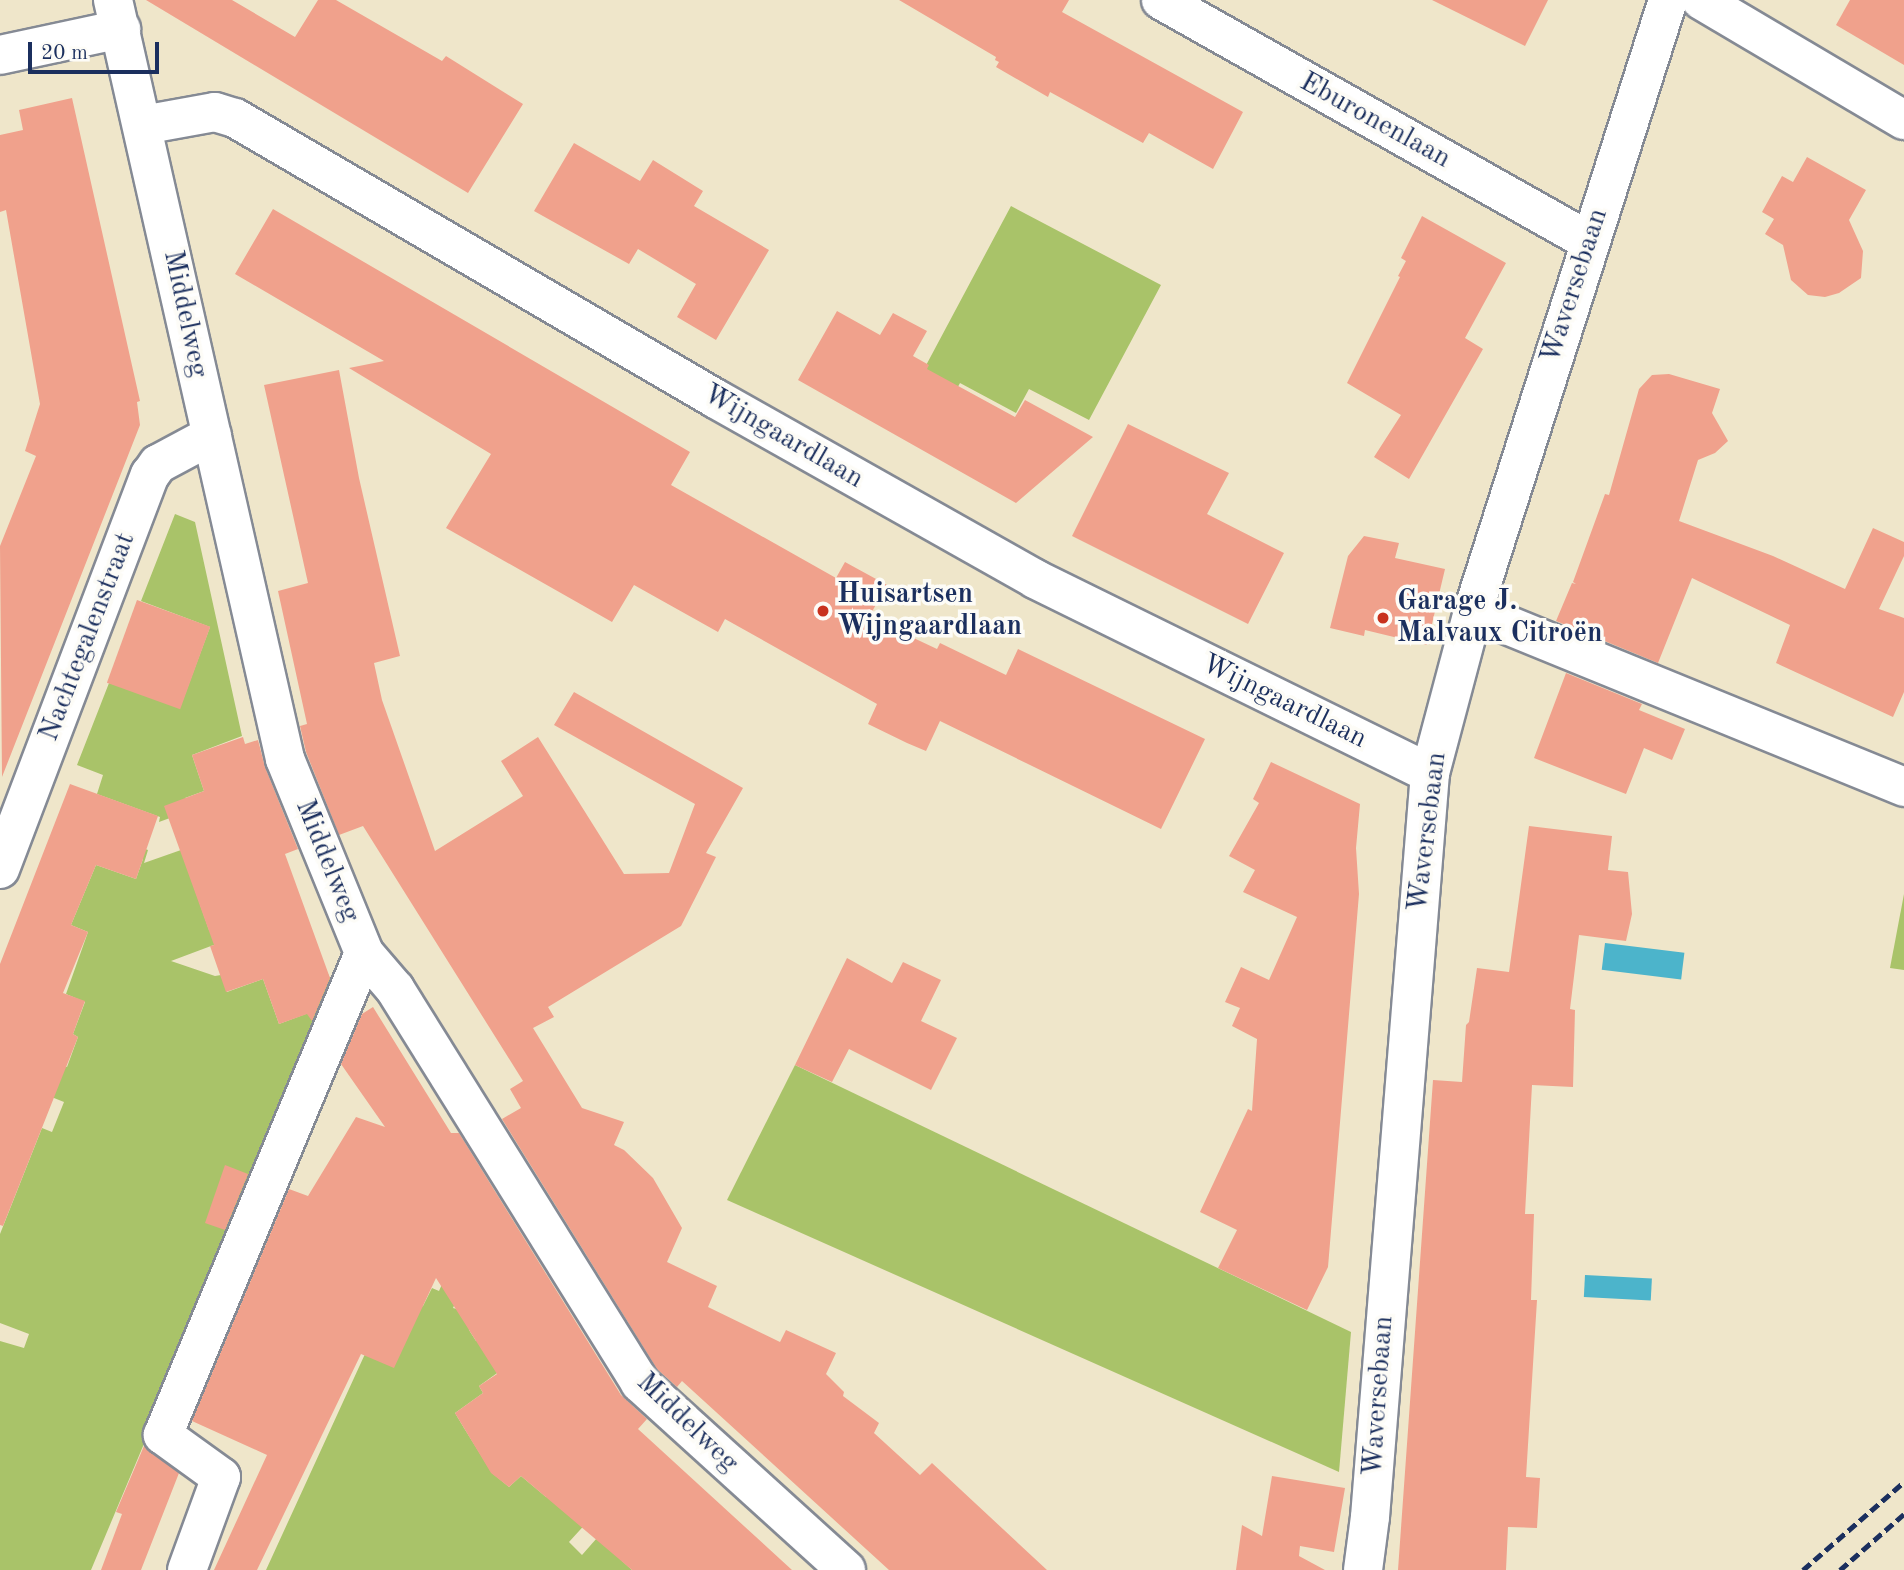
<!DOCTYPE html>
<meta charset="utf-8">
<style>
body{margin:0}
#map{position:relative;width:1904px;height:1570px;overflow:hidden;background:#efe6ca;font-family:"Old Standard TT",serif}
div>[style]{position:absolute}
.green>*{inset:0;background:#a9c369}
.water>*{inset:0;background:#4cb4cb;transform-origin:0 0}
.building>*{inset:0;background:#f0a18c;transform-origin:0 0}
.roads{filter:drop-shadow(2px 0 #858a94) drop-shadow(-2px 0 #858a94) drop-shadow(0 2px #858a94) drop-shadow(0 -2px #858a94)}
.minor>*{height:38px;margin:-19px;padding:0 19px;transform-origin:19px;border-radius:19px;background:#fff}
.rail>*{height:5px;margin-top:-2.5px;transform-origin:0;background:repeating-linear-gradient(90deg,#1b2f5e 0 10px,transparent 0 15px)}
.dots>*{width:19px;height:19px;translate:-50% -50%;box-sizing:border-box;border:4px solid #fdfcf7;border-radius:50%}
span{translate:-50% -50%;white-space:nowrap;text-align:center;line-height:1.15;-webkit-text-stroke:7px #fdfcf7;paint-order:stroke}
.street-label{font-size:28px;color:#1b2f5e}
.poi-label{font-size:28px;color:#1b2f5e;font-weight:700}
.left{translate:0 -50%;text-align:left}
.scale{position:absolute;left:28px;top:42px;width:131px;height:32px;box-sizing:border-box;border:4px solid #1b2f5e;border-top:0;padding-left:9px;font-size:21px;line-height:24px;white-space:nowrap;color:#1b2f5e;-webkit-text-stroke:5px #fdfcf7;paint-order:stroke}
</style>
<div id="map">
<div class="green">
<i style="clip-path:polygon(1011px 206px,1161px 285px,1089px 420px,1029px 389px,1016px 413px,960px 383px,925px 448px,891px 431px)"></i>
<i style="clip-path:polygon(175px 514px,195px 522px,242px 736px,192px 755px,204px 791px,185px 798px,189px 811px,159px 822px,160px 817px,97px 794px,103px 775px,77px 765px,109px 683px,181px 705px,210px 627px,141px 601px)"></i>
<i style="clip-path:polygon(109px 836px,148px 850px,144px 863px,181px 850px,209px 930px,235px 937px,171px 961px,215px 976px,221px 975px,227px 992px,263px 979px,279px 1024px,311px 1012px,328px 974px,335px 989px,91px 1570px,0 1570px,0 1341px,24px 1348px,29px 1334px,0 1323px,0 1234px,42px 1128px,52px 1132px,64px 1102px,49px 1096px,40px 1057px,67px 1067px,78px 1037px,73px 1034px,85px 1002px,66px 994px,88px 932px,71px 925px,96px 865px,136px 879px,143px 859px)"></i>
<i style="clip-path:polygon(1904px 894px,1904px 970px,1890px 968px)"></i>
<i style="clip-path:polygon(795px 1065px,1351px 1332px,1339px 1472px,727px 1200px)"></i>
<i style="clip-path:polygon(452px 1262px,469px 1271px,453px 1308px,468px 1312px,469px 1330px,476px 1341px,481px 1338px,500px 1371px,479px 1386px,483px 1393px,455px 1413px,464px 1428px,492px 1473px,509px 1487px,521px 1476px,546px 1497px,565px 1476px,600px 1508px,569px 1542px,582px 1555px,604px 1530px,634px 1547px,622px 1561px,632px 1570px,266px 1570px,376px 1330px,423px 1306px,432px 1288px,439px 1291px)"></i>
</div>
<div class="water">
<i style="left:1605px;top:943px;width:80px;height:27px;rotate:7deg"></i>
<i style="left:1585px;top:1275px;width:67px;height:22px;rotate:3deg"></i>
</div>
<div class="building">
<i style="clip-path:polygon(146px 0,232px 0,295px 37px,318px 0,336px 0,442px 61px,446px 56px,523px 104px,468px 193px)"></i>
<i style="clip-path:polygon(899px 0,1069px 0,1062px 12px,1243px 112px,1213px 169px,1149px 133px,1143px 143px,1050px 92px,1048px 97px,996px 67px,999px 62px,995px 60px,996px 57px)"></i>
<i style="clip-path:polygon(1432px 0,1548px 0,1525px 46px)"></i>
<i style="clip-path:polygon(1850px 0,1904px 0,1904px 65px,1836px 25px)"></i>
<i style="clip-path:polygon(72px 98px,131px 361px,140px 401px,137px 402px,140px 425px,2px 777px,0 546px,36px 456px,25px 451px,40px 404px,6px 210px,0 212px,0 135px,23px 130px,19px 110px)"></i>
<i style="clip-path:polygon(574px 143px,640px 181px,653px 160px,703px 191px,694px 206px,769px 250px,716px 340px,677px 317px,696px 284px,638px 249px,629px 264px,534px 211px)"></i>
<i style="clip-path:polygon(1807px 157px,1866px 190px,1849px 220px,1863px 251px,1861px 278px,1839px 293px,1825px 297px,1808px 295px,1791px 280px,1783px 245px,1765px 234px,1774px 219px,1762px 212px,1782px 176px,1793px 182px)"></i>
<i style="clip-path:polygon(273px 209px,690px 452px,671px 485px,836px 578px,845px 562px,887px 585px,869px 617px,937px 649px,940px 643px,1006px 675px,1018px 649px,1205px 739px,1161px 829px,940px 721px,926px 751px,907px 743px,868px 724px,877px 704px,725px 619px,718px 632px,634px 585px,612px 622px,446px 528px,491px 454px,349px 368px,384px 361px,235px 274px)"></i>
<i style="clip-path:polygon(1422px 216px,1506px 263px,1465px 338px,1483px 349px,1409px 479px,1374px 457px,1401px 415px,1347px 383px,1400px 277px,1398px 276px,1406px 261px,1401px 258px)"></i>
<i style="clip-path:polygon(837px 311px,880px 335px,893px 313px,927px 331px,913px 356px,929px 365px,927px 369px,1015px 417px,1025px 400px,1093px 437px,1016px 503px,798px 380px)"></i>
<i style="clip-path:polygon(339px 370px,359px 478px,400px 656px,374px 663px,382px 700px,435px 851px,523px 796px,501px 761px,538px 737px,624px 874px,669px 873px,695px 804px,554px 725px,574px 692px,743px 788px,706px 853px,716px 857px,681px 926px,548px 1007px,554px 1017px,533px 1028px,582px 1108px,624px 1122px,614px 1145px,624px 1150px,653px 1178px,682px 1228px,667px 1262px,717px 1286px,708px 1307px,780px 1342px,786px 1330px,836px 1353px,826px 1374px,844px 1392px,843px 1396px,879px 1423px,874px 1433px,920px 1475px,932px 1463px,1047px 1570px,889px 1570px,682px 1381px,677px 1387px,657px 1369px,502px 1119px,521px 1108px,510px 1089px,523px 1081px,363px 826px,339px 835px,306px 752px,300px 726px,307px 724px,278px 591px,308px 583px,264px 385px)"></i>
<i style="clip-path:polygon(1669px 374px,1720px 389px,1712px 413px,1728px 441px,1715px 453px,1698px 460px,1679px 521px,1773px 556px,1845px 589px,1873px 528px,1904px 542px,1904px 556px,1879px 609px,1904px 618px,1904px 692px,1893px 717px,1776px 663px,1790px 625px,1692px 578px,1658px 663px,1556px 621px,1572px 583px,1576px 584px,1573px 582px,1605px 494px,1609px 495px,1639px 389px,1652px 375px)"></i>
<i style="clip-path:polygon(1128px 424px,1229px 473px,1207px 514px,1284px 553px,1248px 624px,1072px 536px)"></i>
<i style="clip-path:polygon(1364px 536px,1399px 543px,1395px 558px,1445px 569px,1427px 645px,1365px 630px,1364px 636px,1330px 628px,1348px 556px)"></i>
<i style="left:137px;top:600px;width:78px;height:88px;rotate:20deg"></i>
<i style="clip-path:polygon(1566px 673px,1642px 704px,1639px 710px,1685px 729px,1672px 760px,1644px 748px,1626px 794px,1534px 758px)"></i>
<i style="clip-path:polygon(243px 737px,245px 744px,258px 740px,265px 767px,298px 849px,285px 854px,330px 978px,312px 1021px,307px 1014px,279px 1024px,263px 979px,226px 992px,210px 946px,214px 945px,164px 806px,204px 791px,192px 755px)"></i>
<i style="clip-path:polygon(1271px 762px,1360px 804px,1356px 848px,1359px 894px,1328px 1267px,1307px 1310px,1218px 1268px,1237px 1230px,1200px 1212px,1248px 1109px,1252px 1111px,1257px 1039px,1232px 1026px,1240px 1008px,1225px 1002px,1241px 967px,1269px 980px,1297px 917px,1243px 892px,1255px 870px,1229px 856px,1259px 803px,1253px 799px)"></i>
<i style="clip-path:polygon(70px 784px,158px 816px,136px 879px,96px 865px,71px 925px,88px 932px,63px 993px,85px 1001px,73px 1034px,78px 1037px,3px 1226px,0 1225px,0 964px)"></i>
<i style="clip-path:polygon(1529px 826px,1612px 836px,1608px 870px,1628px 872px,1632px 914px,1626px 941px,1579px 935px,1570px 1009px,1575px 1010px,1573px 1087px,1532px 1085px,1525px 1214px,1534px 1214px,1531px 1300px,1537px 1300px,1526px 1477px,1540px 1478px,1537px 1528px,1508px 1527px,1506px 1570px,1398px 1570px,1433px 1080px,1462px 1082px,1466px 1025px,1469px 1022px,1477px 968px,1509px 972px)"></i>
<i style="clip-path:polygon(847px 958px,892px 983px,903px 962px,941px 980px,921px 1021px,957px 1038px,931px 1090px,849px 1049px,832px 1082px,795px 1065px)"></i>
<i style="clip-path:polygon(373px 1007px,451px 1133px,459px 1133px,621px 1395px,647px 1419px,638px 1429px,792px 1570px,632px 1570px,521px 1476px,509px 1487px,491px 1473px,455px 1413px,483px 1393px,479px 1386px,497px 1374px,436px 1278px,394px 1368px,361px 1354px,257px 1570px,214px 1570px,267px 1455px,192px 1421px,289px 1189px,308px 1196px,356px 1117px,385px 1127px,341px 1064px,362px 1014px)"></i>
<i style="clip-path:polygon(225px 1165px,248px 1174px,225px 1230px,205px 1223px)"></i>
<i style="clip-path:polygon(144px 1446px,179px 1473px,141px 1570px,101px 1570px,122px 1514px,116px 1512px)"></i>
<i style="clip-path:polygon(1272px 1476px,1345px 1488px,1334px 1552px,1300px 1546px,1299px 1556px,1325px 1570px,1236px 1570px,1242px 1525px,1262px 1536px)"></i>
</div>
<div class="roads">
<div class="minor">
<i style="left:113px;top:0;width:778px;rotate:77.23deg"></i>
<i style="left:285px;top:759px;width:209px;rotate:67.8deg"></i>
<i style="left:364px;top:953px;width:48px;rotate:49.3deg"></i>
<i style="left:395px;top:989px;width:464px;rotate:58.1deg"></i>
<i style="left:640px;top:1383px;width:278px;rotate:42.2deg"></i>
<i style="left:1161px;top:0;width:491px;rotate:29.4deg"></i>
<i style="left:1701px;top:0;width:236px;rotate:30.6deg"></i>
<i style="left:0;top:55px;width:124px;rotate:-12.1deg"></i>
<i style="left:143px;top:125px;width:73px;rotate:-10.2deg"></i>
<i style="left:215px;top:112px;width:21px;rotate:17deg"></i>
<i style="left:235px;top:118px;width:557px;rotate:30.29deg"></i>
<i style="left:716px;top:399px;width:366px;rotate:29.4deg"></i>
<i style="left:1035px;top:579px;width:440px;rotate:26.2deg"></i>
<i style="left:1473px;top:611px;width:466px;rotate:22.2deg"></i>
<i style="left:0;top:869px;width:422px;rotate:-69.2deg"></i>
<i style="left:150px;top:475px;width:14px;rotate:-54deg"></i>
<i style="left:158px;top:464px;width:61px;rotate:-28.2deg"></i>
<i style="left:187px;top:1570px;width:99px;rotate:-69.9deg"></i>
<i style="left:221px;top:1477px;width:72px;rotate:-144.1deg"></i>
<i style="left:163px;top:1435px;width:522px;rotate:-67.36deg"></i>
<i style="left:1363px;top:1570px;width:53px;rotate:-82.5deg"></i>
<i style="left:1370px;top:1517px;width:746px;rotate:-85.39deg"></i>
<i style="left:1430px;top:773px;width:168px;rotate:-75.1deg"></i>
<i style="left:1473px;top:611px;width:641px;rotate:-72.3deg"></i>
</div>
</div>
<div class="rail">
<i style="left:1803px;top:1570px;width:134px;rotate:-41.1deg"></i>
<i style="left:1840px;top:1570px;width:85px;rotate:-41.2deg"></i>
</div>
<div class="dots">
<i style="left:823px;top:611px;background:#c8321e"></i>
<i style="left:1383px;top:618px;background:#c8321e"></i>
</div>
<div class="street-label">
<span style="left:1375px;top:121px;rotate:29deg">Eburonenlaan</span>
<span style="left:1575px;top:286px;rotate:-72deg">Waversebaan</span>
<span style="left:185px;top:314px;rotate:78deg">Middelweg</span>
<span style="left:783px;top:437px;rotate:30deg">Wijngaardlaan</span>
<span style="left:88px;top:637px;rotate:-69deg">Nachtegalenstraat</span>
<span style="left:1284px;top:702px;rotate:26deg">Wijngaardlaan</span>
<span style="left:1428px;top:832px;rotate:-83deg">Waversebaan</span>
<span style="left:327px;top:861px;rotate:68deg">Middelweg</span>
<span style="left:1379px;top:1396px;rotate:-86deg">Waversebaan</span>
<span style="left:687px;top:1423px;rotate:44deg">Middelweg</span>
</div>
<div class="poi-label">
<span class="left" style="left:837px;top:611px">Huisartsen<br>Wijngaardlaan</span>
<span class="left" style="left:1397px;top:618px">Garage J.<br>Malvaux Citroën</span>
</div>
<div class="scale">20 m</div>
</div>
